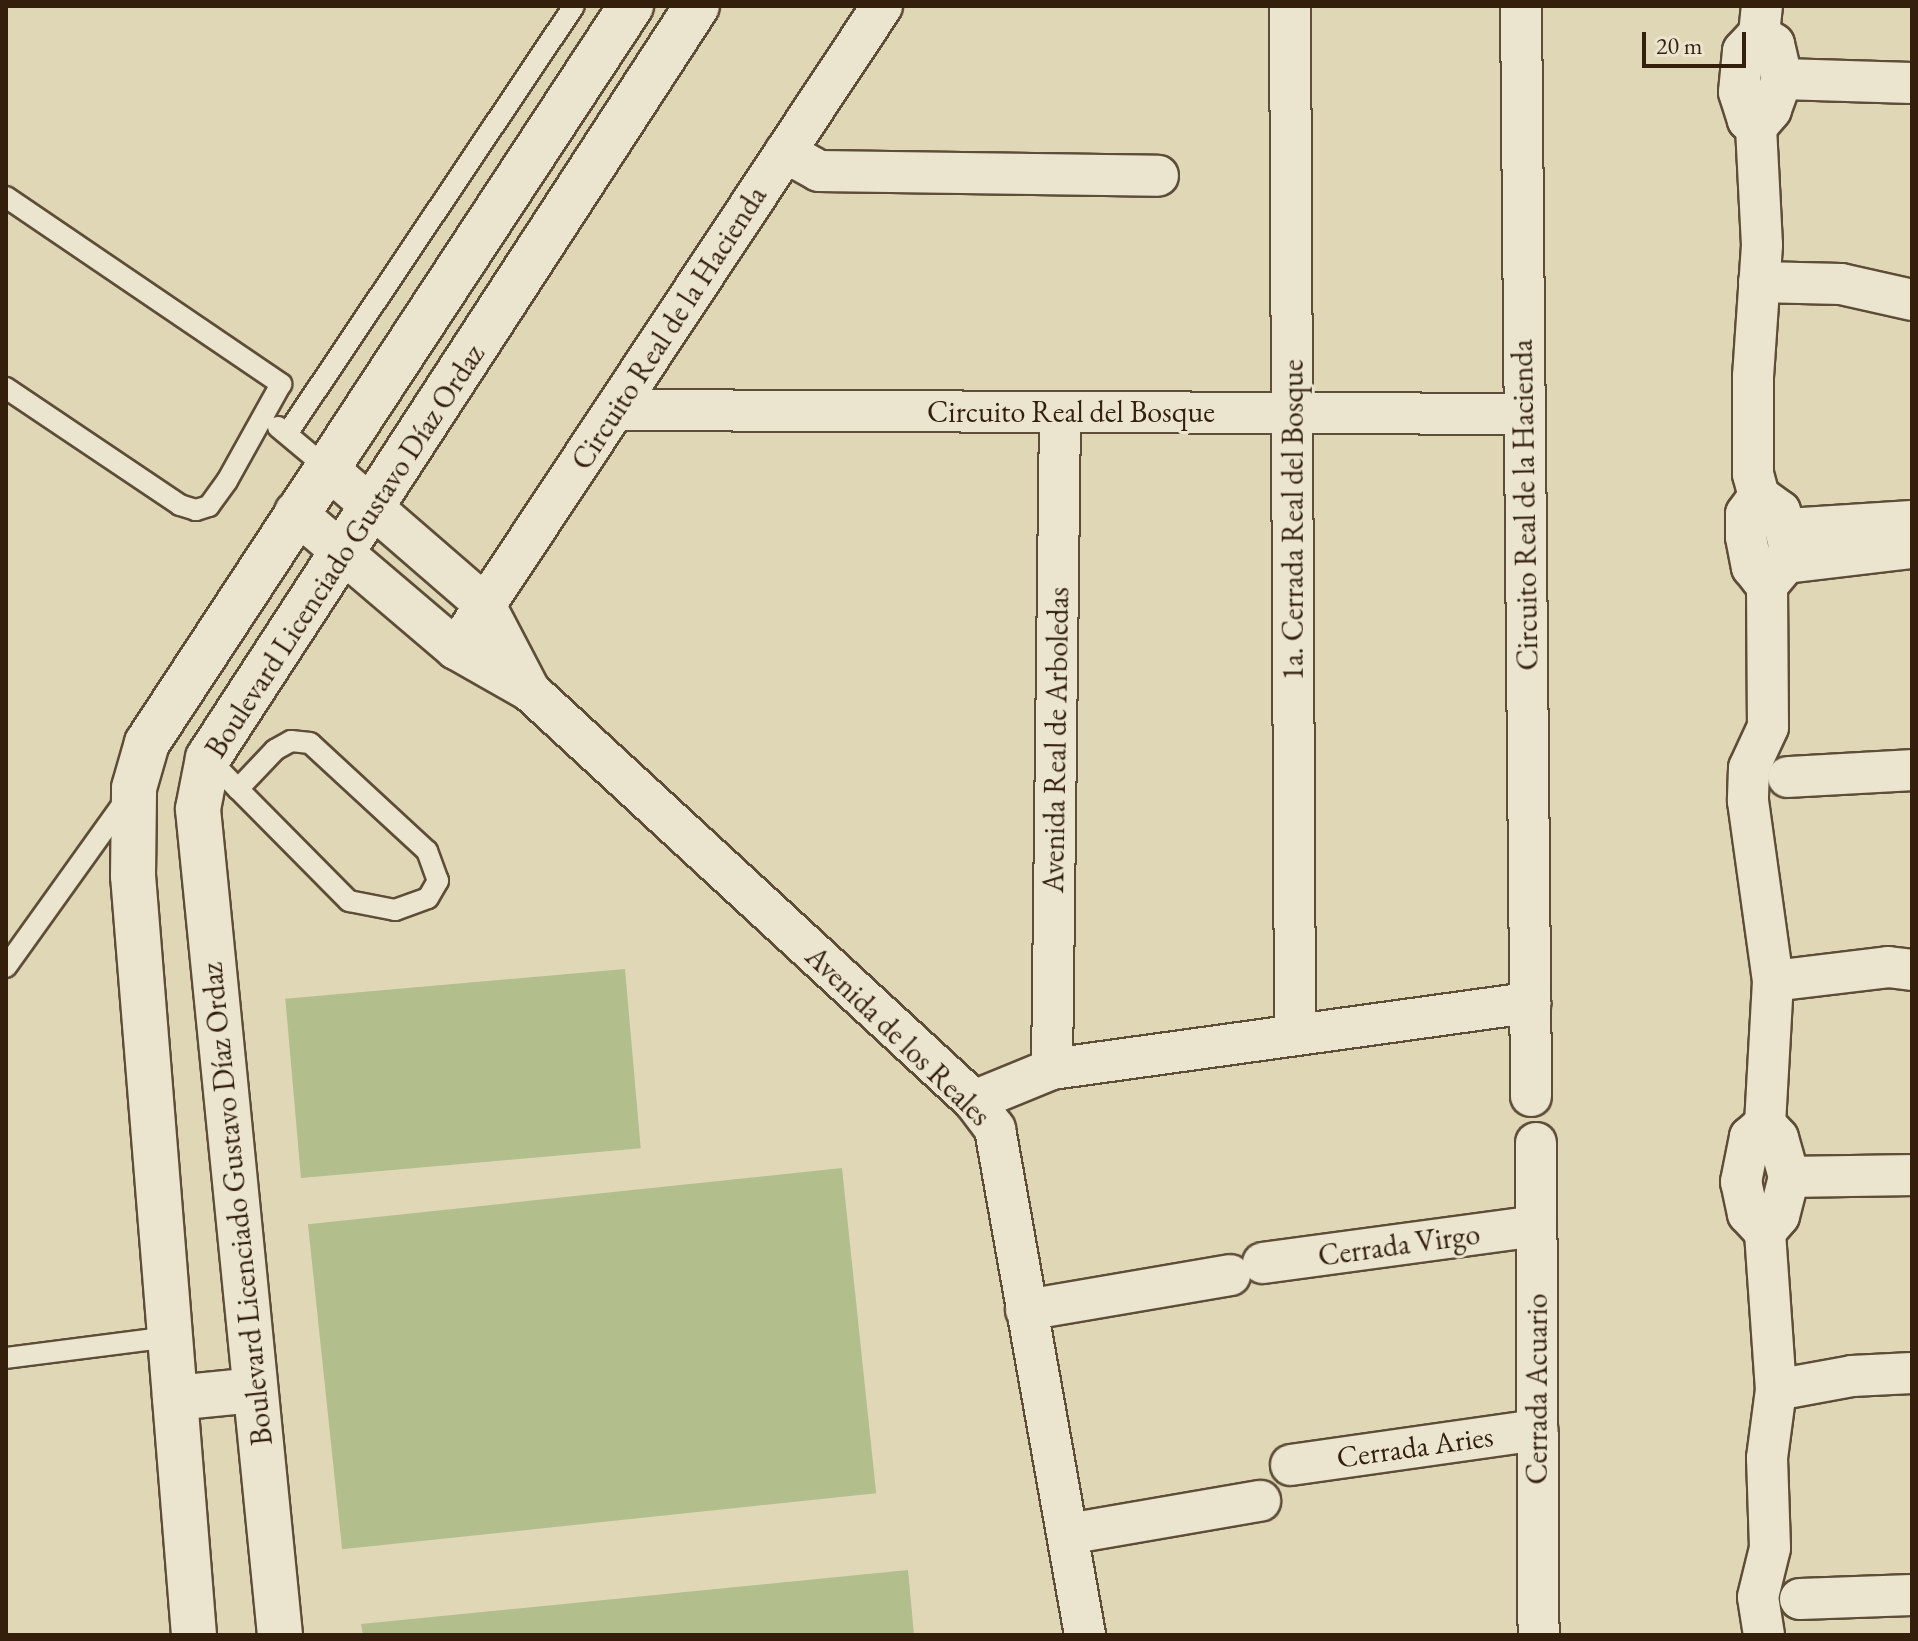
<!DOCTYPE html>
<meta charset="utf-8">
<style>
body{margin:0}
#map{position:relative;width:1918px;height:1641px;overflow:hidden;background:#e0d7b7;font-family:"EB Garamond",serif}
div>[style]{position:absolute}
.green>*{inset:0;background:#b3be8d;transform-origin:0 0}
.roads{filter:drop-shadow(2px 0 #5e4d37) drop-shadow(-2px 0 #5e4d37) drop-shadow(0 2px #5e4d37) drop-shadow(0 -2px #5e4d37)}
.lane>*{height:20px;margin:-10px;padding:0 10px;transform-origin:10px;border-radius:10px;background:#ebe5d0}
.street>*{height:40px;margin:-20px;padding:0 20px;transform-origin:20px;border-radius:20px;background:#ebe5d0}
.secondary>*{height:44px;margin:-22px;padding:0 22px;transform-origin:22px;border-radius:22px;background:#ebe5d0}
span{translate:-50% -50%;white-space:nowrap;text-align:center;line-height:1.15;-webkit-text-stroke:6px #ebe5d0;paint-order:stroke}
.street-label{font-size:30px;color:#331f0c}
.frame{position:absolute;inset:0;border:8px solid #331f0c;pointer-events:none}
.scale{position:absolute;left:1642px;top:32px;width:104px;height:36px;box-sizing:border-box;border:4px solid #331f0c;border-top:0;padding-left:10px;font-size:24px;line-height:28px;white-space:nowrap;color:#331f0c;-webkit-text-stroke:6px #ebe5d0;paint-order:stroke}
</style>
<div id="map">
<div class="green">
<i style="left:625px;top:969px;width:180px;height:341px;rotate:85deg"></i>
<i style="left:842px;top:1168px;width:327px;height:537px;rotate:84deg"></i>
<i style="clip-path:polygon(908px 1570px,914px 1635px,363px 1635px,361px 1624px)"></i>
</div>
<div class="roads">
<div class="lane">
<i style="left:6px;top:197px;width:333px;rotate:34.2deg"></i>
<i style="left:281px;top:384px;width:111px;rotate:119.1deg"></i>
<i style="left:227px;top:481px;width:31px;rotate:126deg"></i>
<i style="left:209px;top:506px;width:14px;rotate:163deg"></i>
<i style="left:196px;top:510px;width:17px;rotate:-163deg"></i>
<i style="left:180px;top:505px;width:210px;rotate:-146.1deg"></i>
<i style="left:278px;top:427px;width:64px;rotate:39.9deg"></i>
<i style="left:287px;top:434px;width:515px;rotate:-56.16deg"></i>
<i style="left:209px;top:759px;width:42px;rotate:46deg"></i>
<i style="left:238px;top:789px;width:158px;rotate:45.3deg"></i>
<i style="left:349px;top:901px;width:47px;rotate:11.1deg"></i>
<i style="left:395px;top:910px;width:35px;rotate:-20deg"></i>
<i style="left:428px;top:898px;width:20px;rotate:-60deg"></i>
<i style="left:438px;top:881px;width:32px;rotate:-110deg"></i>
<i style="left:427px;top:851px;width:159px;rotate:-137.3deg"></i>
<i style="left:310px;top:743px;width:19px;rotate:-174deg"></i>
<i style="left:291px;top:741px;width:18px;rotate:151deg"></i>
<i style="left:275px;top:750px;width:54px;rotate:133.5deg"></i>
<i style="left:6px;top:967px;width:208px;rotate:-54.4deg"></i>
<i style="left:6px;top:1358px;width:165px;rotate:-7.3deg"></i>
</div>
<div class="street">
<i style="left:1290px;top:6px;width:1029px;rotate:89.72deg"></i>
<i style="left:1521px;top:6px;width:1090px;rotate:89.47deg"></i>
<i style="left:1759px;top:34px;width:18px;rotate:34deg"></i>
<i style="left:1774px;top:44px;width:36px;rotate:77deg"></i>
<i style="left:1782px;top:79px;width:33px;rotate:110deg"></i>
<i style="left:1771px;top:110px;width:23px;rotate:131deg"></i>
<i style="left:1756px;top:127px;width:118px;rotate:87.1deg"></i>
<i style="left:1762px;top:245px;width:131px;rotate:93.9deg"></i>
<i style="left:1753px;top:376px;width:98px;rotate:90deg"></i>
<i style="left:1753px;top:474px;width:23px;rotate:75deg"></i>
<i style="left:1759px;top:496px;width:26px;rotate:36deg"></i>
<i style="left:1780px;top:511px;width:34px;rotate:75deg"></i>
<i style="left:1789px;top:544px;width:19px;rotate:99deg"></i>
<i style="left:1786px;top:563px;width:30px;rotate:130deg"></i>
<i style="left:1782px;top:79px;width:130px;rotate:1.8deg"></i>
<i style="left:1756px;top:127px;width:11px;rotate:-139deg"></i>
<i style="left:1748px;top:120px;width:29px;rotate:-108deg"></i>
<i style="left:1739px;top:92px;width:41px;rotate:-84.4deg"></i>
<i style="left:1743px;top:51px;width:23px;rotate:-47deg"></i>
<i style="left:1759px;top:34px;width:28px;rotate:-84deg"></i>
<i style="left:785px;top:152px;width:39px;rotate:29deg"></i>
<i style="left:819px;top:171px;width:339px;rotate:0.8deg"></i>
<i style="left:1759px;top:282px;width:82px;rotate:1.4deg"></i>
<i style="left:1841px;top:284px;width:73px;rotate:12.7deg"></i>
<i style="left:617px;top:410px;width:908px;rotate:0.25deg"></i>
<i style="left:327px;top:468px;width:209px;rotate:40.9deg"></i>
<i style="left:485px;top:605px;width:97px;rotate:62.4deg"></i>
<i style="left:1759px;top:496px;width:22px;rotate:126deg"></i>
<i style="left:1746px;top:514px;width:23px;rotate:90deg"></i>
<i style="left:1746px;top:537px;width:31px;rotate:79deg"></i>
<i style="left:1752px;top:567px;width:24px;rotate:52deg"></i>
<i style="left:1767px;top:586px;width:141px;rotate:89.6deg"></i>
<i style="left:1768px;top:727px;width:45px;rotate:114.9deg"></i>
<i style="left:1749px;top:768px;width:33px;rotate:92deg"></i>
<i style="left:1748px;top:801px;width:182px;rotate:82.1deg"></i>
<i style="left:1773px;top:981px;width:143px;rotate:93.2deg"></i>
<i style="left:1765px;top:1124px;width:19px;rotate:47deg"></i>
<i style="left:1778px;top:1138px;width:41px;rotate:74.2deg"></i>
<i style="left:1789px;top:1177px;width:40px;rotate:104.4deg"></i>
<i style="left:1779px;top:1216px;width:21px;rotate:131deg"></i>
<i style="left:295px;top:512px;width:211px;rotate:40.4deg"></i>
<i style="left:456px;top:649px;width:85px;rotate:29.6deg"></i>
<i style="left:530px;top:691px;width:604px;rotate:42.72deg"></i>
<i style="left:974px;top:1101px;width:35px;rotate:53deg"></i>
<i style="left:995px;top:1129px;width:514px;rotate:79.91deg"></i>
<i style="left:1787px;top:529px;width:125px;rotate:-3.7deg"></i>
<i style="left:1786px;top:563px;width:127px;rotate:-6.8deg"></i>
<i style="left:456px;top:649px;width:771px;rotate:-56.47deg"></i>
<i style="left:1788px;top:777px;width:124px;rotate:-3.2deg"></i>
<i style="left:1773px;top:981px;width:116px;rotate:-6.9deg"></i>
<i style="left:1888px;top:967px;width:24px;rotate:7deg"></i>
<i style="left:1052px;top:1069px;width:657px;rotate:-89.3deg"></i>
<i style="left:974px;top:1101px;width:84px;rotate:-22.3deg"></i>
<i style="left:1052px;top:1069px;width:483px;rotate:-7.9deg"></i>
<i style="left:1536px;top:1143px;width:492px;rotate:89.7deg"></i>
<i style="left:1789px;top:1177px;width:123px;rotate:-0.9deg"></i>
<i style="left:1263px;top:1263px;width:275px;rotate:-7.7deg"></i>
<i style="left:1026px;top:1310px;width:207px;rotate:-9.7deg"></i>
<i style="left:1776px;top:1390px;width:77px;rotate:-10.4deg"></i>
<i style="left:1852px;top:1376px;width:60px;rotate:-2.9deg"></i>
<i style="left:1291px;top:1465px;width:249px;rotate:-8.1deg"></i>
<i style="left:1068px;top:1534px;width:195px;rotate:-9.8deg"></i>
<i style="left:1800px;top:1599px;width:112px;rotate:-2deg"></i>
<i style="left:1764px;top:1635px;width:38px;rotate:-99deg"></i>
<i style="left:1758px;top:1597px;width:50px;rotate:-76.2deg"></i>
<i style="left:1770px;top:1548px;width:90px;rotate:-91.9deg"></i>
<i style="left:1767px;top:1458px;width:69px;rotate:-82.5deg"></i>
<i style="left:1776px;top:1390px;width:158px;rotate:-94deg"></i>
<i style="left:1765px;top:1232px;width:25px;rotate:-133deg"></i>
<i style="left:1748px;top:1214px;width:33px;rotate:-102deg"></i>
<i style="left:1741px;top:1182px;width:46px;rotate:-78.7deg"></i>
<i style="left:1750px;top:1137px;width:20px;rotate:-41deg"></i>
</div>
<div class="secondary">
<i style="left:175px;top:1398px;width:80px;rotate:-5.7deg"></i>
<i style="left:194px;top:1635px;width:761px;rotate:-94.59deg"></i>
<i style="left:133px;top:876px;width:88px;rotate:-89.3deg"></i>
<i style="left:134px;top:788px;width:47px;rotate:-73.9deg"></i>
<i style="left:147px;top:743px;width:882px;rotate:-56.71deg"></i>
<i style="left:280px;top:1635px;width:830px;rotate:-95.67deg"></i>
<i style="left:198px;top:809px;width:52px;rotate:-78.9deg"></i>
<i style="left:208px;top:758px;width:897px;rotate:-56.97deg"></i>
</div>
</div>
<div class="street-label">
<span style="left:669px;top:328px;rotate:-57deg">Circuito Real de la Hacienda</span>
<span style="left:1071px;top:412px">Circuito Real del Bosque</span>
<span style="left:1525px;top:505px;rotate:-91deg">Circuito Real de la Hacienda</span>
<span style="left:1293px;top:520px;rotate:-90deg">1a. Cerrada Real del Bosque</span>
<span style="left:345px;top:551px;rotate:-57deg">Boulevard Licenciado Gustavo Díaz Ordaz</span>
<span style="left:1056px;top:740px;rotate:-89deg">Avenida Real de Arboledas</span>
<span style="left:898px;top:1036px;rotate:44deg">Avenida de los Reales</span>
<span style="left:237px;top:1204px;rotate:-96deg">Boulevard Licenciado Gustavo Díaz Ordaz</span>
<span style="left:1399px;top:1245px;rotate:-8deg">Cerrada Virgo</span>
<span style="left:1537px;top:1389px;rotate:-90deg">Cerrada Acuario</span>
<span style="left:1415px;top:1447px;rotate:-8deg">Cerrada Aries</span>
</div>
<div class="frame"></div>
<div class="scale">20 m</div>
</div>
